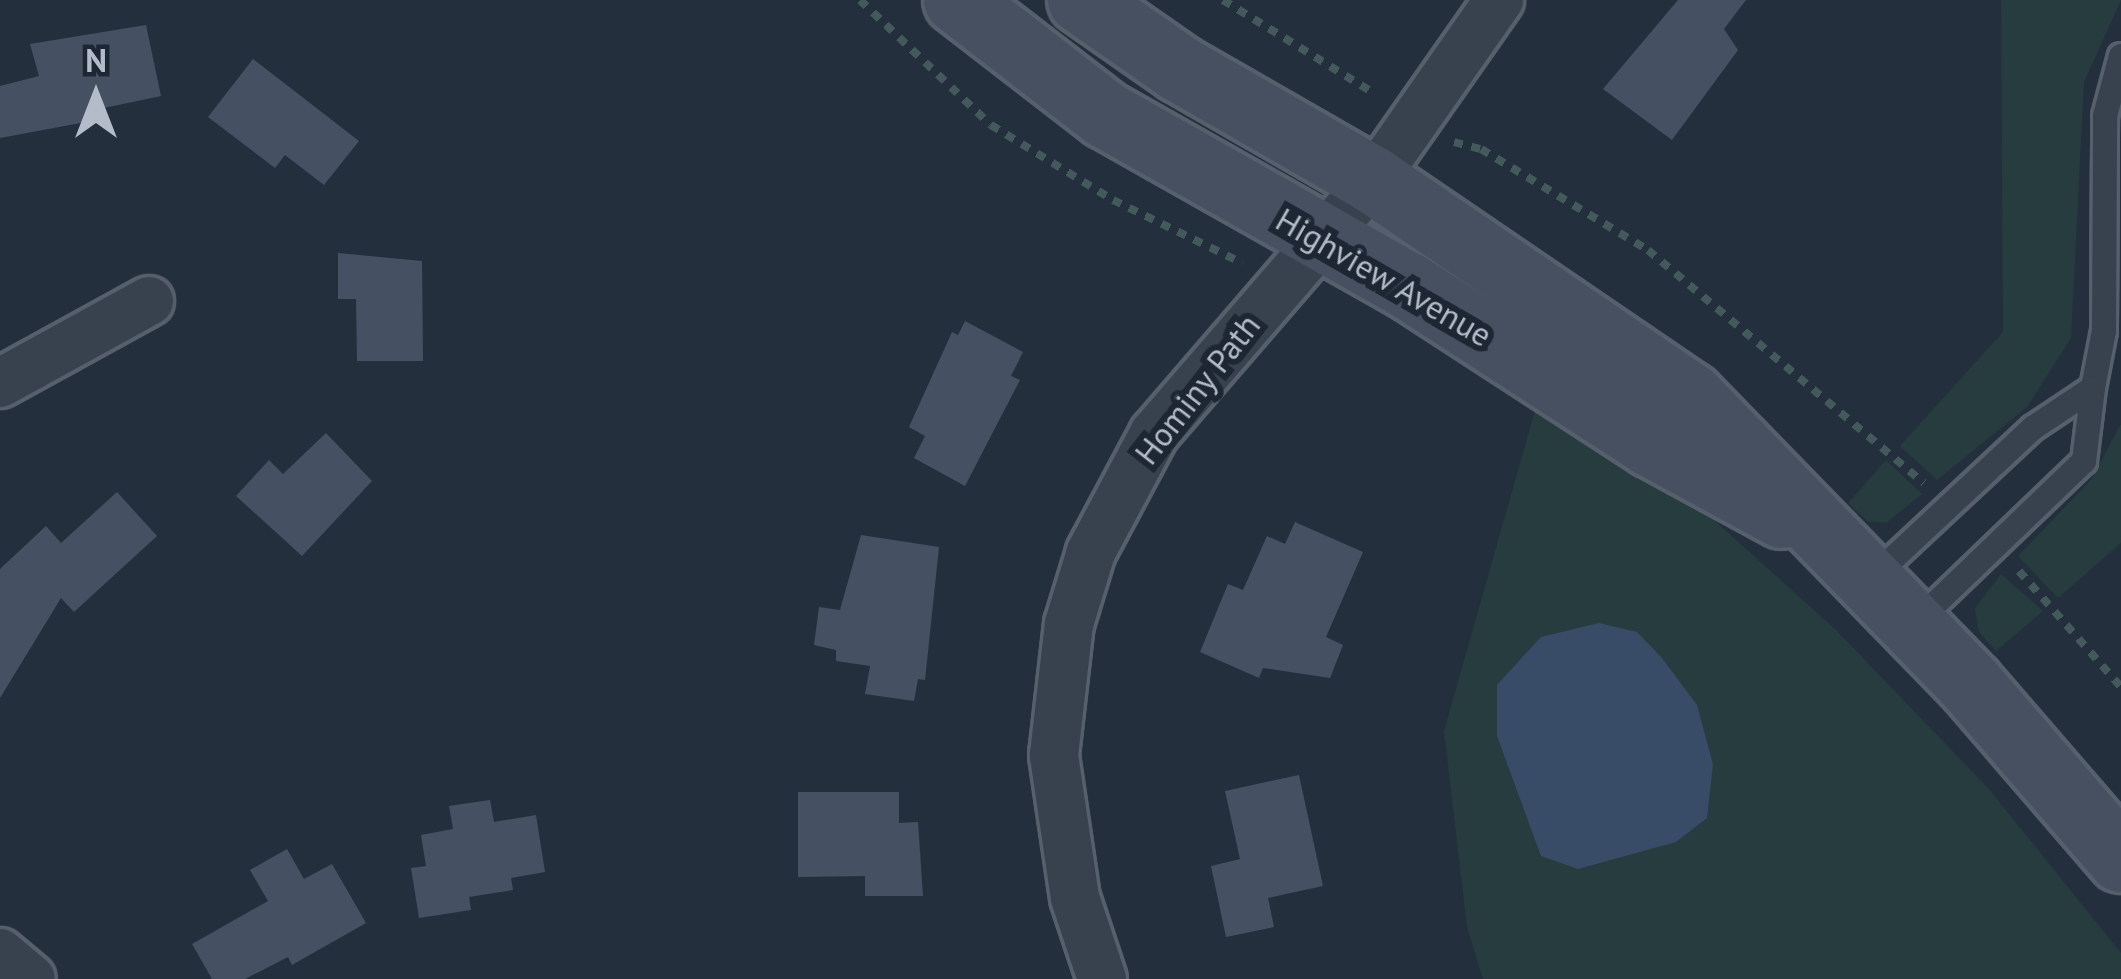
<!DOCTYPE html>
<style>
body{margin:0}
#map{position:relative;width:2121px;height:979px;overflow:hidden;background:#242f3e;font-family:"PT Sans",sans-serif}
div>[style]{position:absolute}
.green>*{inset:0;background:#263c3f}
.water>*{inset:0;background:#394c67}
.building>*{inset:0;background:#455162}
.path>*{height:8px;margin-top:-4px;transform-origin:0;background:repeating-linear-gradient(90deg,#44595c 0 9px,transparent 0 18px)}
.roads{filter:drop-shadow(3px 0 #565f6c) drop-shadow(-3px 0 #565f6c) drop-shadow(0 3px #565f6c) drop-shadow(0 -3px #565f6c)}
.lane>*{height:24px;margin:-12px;padding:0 12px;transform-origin:12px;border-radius:12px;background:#38414e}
.street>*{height:48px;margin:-24px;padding:0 24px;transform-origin:24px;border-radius:24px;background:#38414e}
.secondary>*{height:66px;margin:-33px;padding:0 33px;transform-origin:33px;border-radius:33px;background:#465061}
span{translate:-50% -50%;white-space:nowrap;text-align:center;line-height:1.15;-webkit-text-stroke:12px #1d2633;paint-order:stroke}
.street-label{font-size:33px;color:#b4bcc9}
.north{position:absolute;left:36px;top:36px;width:120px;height:120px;-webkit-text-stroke:9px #1d2633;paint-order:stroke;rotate:0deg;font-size:33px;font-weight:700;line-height:48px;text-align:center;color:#b4bcc9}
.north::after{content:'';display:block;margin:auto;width:42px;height:54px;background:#b4bcc9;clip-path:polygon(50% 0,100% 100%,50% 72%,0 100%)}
</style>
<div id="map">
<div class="green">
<i style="clip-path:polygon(2001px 0,2121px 0,2084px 82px,2071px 338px,2027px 407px,1937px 480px,1900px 446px,2003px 332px)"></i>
<i style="clip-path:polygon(evenodd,1540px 393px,1714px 520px,1836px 630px,1988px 788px,2121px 953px,2121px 979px,1483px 979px,1467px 927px,1444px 731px,1540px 393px,1662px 658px,1697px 706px,1713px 764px,1522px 800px,1497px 736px,1497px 685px,1662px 658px)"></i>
<i style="clip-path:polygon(2121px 424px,2121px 543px,2058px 598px,2018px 556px,2091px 480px)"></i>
<i style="clip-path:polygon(1886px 460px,1922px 494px,1886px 523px,1867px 521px,1848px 503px)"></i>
<i style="clip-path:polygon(2001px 574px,2043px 611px,1996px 651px,1979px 632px,1975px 608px)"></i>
</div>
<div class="water">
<i style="clip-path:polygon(1599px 623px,1637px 632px,1662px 658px,1697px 705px,1713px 764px,1707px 818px,1676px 842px,1578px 869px,1541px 856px,1497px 736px,1497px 685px,1541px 637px)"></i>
</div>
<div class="building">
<i style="clip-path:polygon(1678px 0,1746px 0,1724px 29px,1738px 50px,1672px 140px,1603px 89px)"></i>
<i style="clip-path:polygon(146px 25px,161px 96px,99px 109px,102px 119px,0 138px,0 86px,39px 76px,30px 44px)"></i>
<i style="clip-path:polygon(253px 59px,359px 141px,324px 185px,285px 155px,275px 168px,208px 117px)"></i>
<i style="clip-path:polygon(338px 253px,422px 261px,423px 361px,357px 361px,356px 299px,338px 299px)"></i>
<i style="clip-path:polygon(965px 321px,1023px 352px,1011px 376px,1020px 380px,965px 486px,914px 458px,925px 436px,909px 427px,952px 332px,958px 335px)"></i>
<i style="clip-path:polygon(326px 433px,372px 481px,302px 556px,236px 496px,269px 460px,283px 474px)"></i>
<i style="clip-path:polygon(117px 492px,157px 536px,74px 612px,61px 598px,0 698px,0 569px,46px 526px,61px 543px)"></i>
<i style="clip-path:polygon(1295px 522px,1363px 552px,1326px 637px,1343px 645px,1330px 678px,1263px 668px,1259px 678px,1200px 652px,1228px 584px,1243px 590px,1267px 536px,1285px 544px)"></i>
<i style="clip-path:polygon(861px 535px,939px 547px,925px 680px,918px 679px,914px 701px,865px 694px,870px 666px,836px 661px,836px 650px,814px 645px,819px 607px,840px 610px)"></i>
<i style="clip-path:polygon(1299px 775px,1323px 886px,1268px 898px,1274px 927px,1226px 937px,1211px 866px,1240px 859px,1225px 791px)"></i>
<i style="clip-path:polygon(798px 792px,899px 792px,899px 823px,918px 822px,923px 896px,865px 896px,865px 876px,798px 877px)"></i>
<i style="clip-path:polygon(490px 800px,494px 822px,536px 815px,545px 872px,511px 878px,513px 890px,469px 897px,471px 910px,419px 918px,411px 868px,426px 866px,421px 835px,453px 829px,449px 806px)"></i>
<i style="clip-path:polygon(287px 849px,304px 879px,332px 864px,366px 923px,292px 965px,288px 957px,245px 979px,212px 979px,192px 944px,268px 901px,250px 870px)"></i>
</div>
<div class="path">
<i style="left:860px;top:0;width:181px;rotate:43.7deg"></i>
<i style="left:991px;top:125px;width:143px;rotate:31.6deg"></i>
<i style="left:1113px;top:200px;width:144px;rotate:26deg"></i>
<i style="left:1223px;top:0;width:179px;rotate:31.7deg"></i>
<i style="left:1454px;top:142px;width:28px;rotate:15deg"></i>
<i style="left:1481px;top:149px;width:195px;rotate:31.2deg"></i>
<i style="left:1648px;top:250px;width:361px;rotate:40.2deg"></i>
<i style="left:2019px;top:571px;width:154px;rotate:48.7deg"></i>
</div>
<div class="roads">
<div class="lane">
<i style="left:2093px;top:388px;width:58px;rotate:-79.1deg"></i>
<i style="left:2104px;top:331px;width:215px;rotate:-89.7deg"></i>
<i style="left:2105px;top:116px;width:62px;rotate:-75.1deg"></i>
<i style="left:1872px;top:578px;width:220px;rotate:-43deg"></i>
<i style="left:2033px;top:428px;width:72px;rotate:-33.7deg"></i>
<i style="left:2093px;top:388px;width:74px;rotate:97deg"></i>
<i style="left:2084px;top:461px;width:236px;rotate:136.2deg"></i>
</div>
<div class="street">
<i style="left:0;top:383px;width:170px;rotate:-28.8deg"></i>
<i style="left:0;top:953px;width:40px;rotate:40deg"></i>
<i style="left:1102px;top:979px;width:85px;rotate:-108.4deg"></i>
<i style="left:1075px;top:898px;width:145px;rotate:-98.4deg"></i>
<i style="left:1054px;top:755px;width:132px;rotate:-83.5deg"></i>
<i style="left:1069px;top:624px;width:75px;rotate:-73deg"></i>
<i style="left:1091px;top:552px;width:134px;rotate:-61.9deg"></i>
<i style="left:1154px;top:434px;width:335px;rotate:-49.2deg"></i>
<i style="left:1373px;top:180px;width:220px;rotate:-55deg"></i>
</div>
<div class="secondary">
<i style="left:957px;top:0;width:188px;rotate:37.7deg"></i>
<i style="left:1106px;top:115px;width:346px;rotate:29.5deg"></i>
<i style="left:1407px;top:285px;width:292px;rotate:33deg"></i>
<i style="left:1652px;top:444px;width:148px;rotate:28.6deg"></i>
<i style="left:1081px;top:0;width:121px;rotate:34.9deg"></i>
<i style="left:1180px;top:69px;width:223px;rotate:29.9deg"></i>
<i style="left:1373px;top:180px;width:384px;rotate:34.3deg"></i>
<i style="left:1690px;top:396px;width:403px;rotate:45.8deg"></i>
<i style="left:1971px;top:685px;width:230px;rotate:49.2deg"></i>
</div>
</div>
<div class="street-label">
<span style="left:1384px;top:277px;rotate:30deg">Highview Avenue</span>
<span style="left:1197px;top:389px;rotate:-52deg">Hominy Path</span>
</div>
<div class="north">N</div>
</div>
